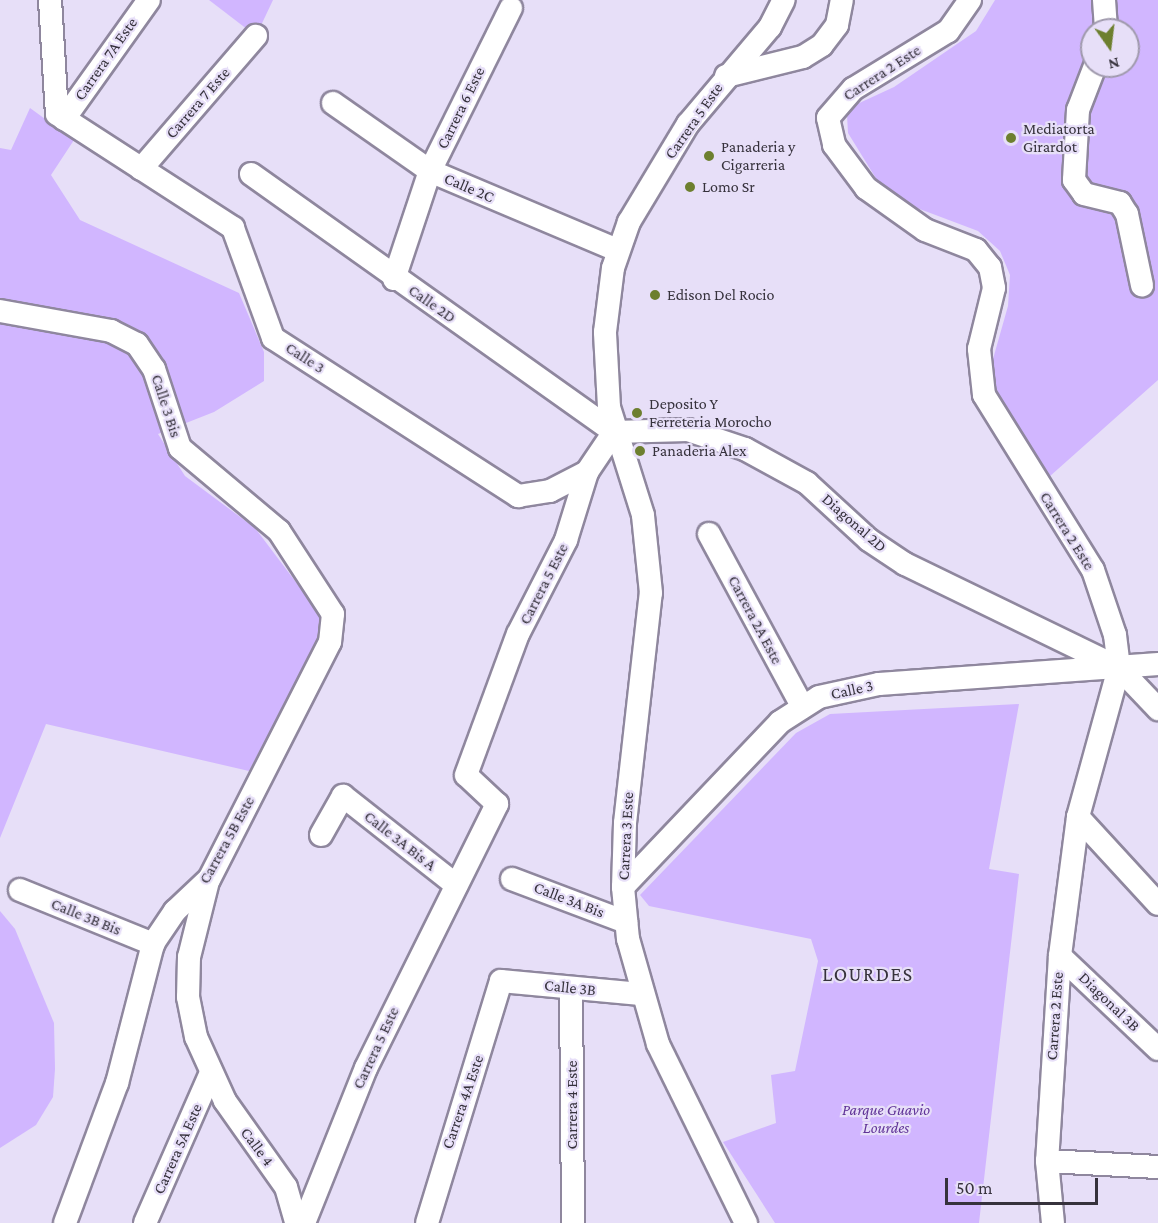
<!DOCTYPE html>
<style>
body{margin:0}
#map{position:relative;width:1158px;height:1223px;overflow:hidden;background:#e7dff8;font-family:"Crimson Pro",serif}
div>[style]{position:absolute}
.green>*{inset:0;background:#d1b6ff}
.roads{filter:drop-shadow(2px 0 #8f879e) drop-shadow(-2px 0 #8f879e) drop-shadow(0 2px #8f879e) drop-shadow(0 -2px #8f879e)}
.minor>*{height:22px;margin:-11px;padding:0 11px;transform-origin:11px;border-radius:11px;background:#fff}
.dots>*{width:16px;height:16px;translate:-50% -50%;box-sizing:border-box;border:3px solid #e7dff8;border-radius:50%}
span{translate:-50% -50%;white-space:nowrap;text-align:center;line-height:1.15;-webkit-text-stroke:4.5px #e7dff8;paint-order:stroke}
.street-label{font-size:16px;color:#36323c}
.poi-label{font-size:16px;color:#36323c}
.left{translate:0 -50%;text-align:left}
.park-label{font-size:16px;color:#613498;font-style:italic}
.quarter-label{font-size:20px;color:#36323c;letter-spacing:1.5px}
.north{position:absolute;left:1080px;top:18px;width:60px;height:60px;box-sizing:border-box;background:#e7dff8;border:2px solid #a09aad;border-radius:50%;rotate:166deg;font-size:16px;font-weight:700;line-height:24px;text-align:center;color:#36323c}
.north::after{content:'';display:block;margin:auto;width:21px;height:27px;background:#6d7f2f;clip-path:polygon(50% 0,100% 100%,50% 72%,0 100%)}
.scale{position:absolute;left:945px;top:1178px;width:153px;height:27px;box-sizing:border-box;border:3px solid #36323c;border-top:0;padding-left:8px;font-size:18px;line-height:21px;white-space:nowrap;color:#36323c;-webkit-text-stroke:4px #e7dff8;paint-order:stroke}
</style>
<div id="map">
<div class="green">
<i style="clip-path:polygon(209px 0,273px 0,256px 36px)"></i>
<i style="clip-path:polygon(evenodd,995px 0,1158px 0,1158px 380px,1049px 477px,1004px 415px,994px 388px,991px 366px,1008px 306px,1010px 275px,1000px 251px,978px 231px,901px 202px,877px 180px,848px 133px,847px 115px,855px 105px,894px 87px,976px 31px,995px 0,1092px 30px,1128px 30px,1128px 66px,1092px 66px,1092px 30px)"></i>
<i style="clip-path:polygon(30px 108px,74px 140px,51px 175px,80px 220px,239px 293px,264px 352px,264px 381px,214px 412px,158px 434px,185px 476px,255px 528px,320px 614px,317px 643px,249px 771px,46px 724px,0 838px,0 148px,11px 150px)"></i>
<i style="clip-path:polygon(1019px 704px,989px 869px,1019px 874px,979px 1223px,775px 1223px,723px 1142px,776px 1123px,771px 1075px,795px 1071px,818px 961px,811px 939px,649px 906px,640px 895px,796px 733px,830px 714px)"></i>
<i style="clip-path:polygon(0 911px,15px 929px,54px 1023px,55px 1069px,53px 1097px,36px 1125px,0 1148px)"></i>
</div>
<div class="roads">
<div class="minor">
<i style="left:50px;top:0;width:114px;rotate:86.5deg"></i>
<i style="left:57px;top:114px;width:210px;rotate:32.9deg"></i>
<i style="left:233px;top:228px;width:117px;rotate:70deg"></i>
<i style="left:273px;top:338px;width:292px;rotate:32.8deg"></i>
<i style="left:518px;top:496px;width:32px;rotate:-9deg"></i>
<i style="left:550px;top:491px;width:42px;rotate:-27.2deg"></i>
<i style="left:970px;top:0;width:38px;rotate:125deg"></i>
<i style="left:948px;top:31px;width:111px;rotate:148.6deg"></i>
<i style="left:853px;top:89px;width:38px;rotate:131deg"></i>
<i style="left:828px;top:118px;width:28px;rotate:77deg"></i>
<i style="left:834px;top:145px;width:54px;rotate:53.3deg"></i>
<i style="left:866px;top:188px;width:72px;rotate:35.4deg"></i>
<i style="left:925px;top:230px;width:55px;rotate:21.4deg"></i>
<i style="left:976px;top:250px;width:22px;rotate:51deg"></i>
<i style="left:990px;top:267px;width:21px;rotate:79deg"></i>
<i style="left:994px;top:288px;width:63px;rotate:103.8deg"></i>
<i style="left:979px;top:349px;width:46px;rotate:83.8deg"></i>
<i style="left:984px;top:395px;width:206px;rotate:58.1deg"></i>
<i style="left:1093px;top:570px;width:69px;rotate:71.3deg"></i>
<i style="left:1115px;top:635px;width:33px;rotate:83deg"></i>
<i style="left:1119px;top:668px;width:155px;rotate:105.4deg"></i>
<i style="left:1078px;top:817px;width:140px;rotate:97.4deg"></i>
<i style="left:1060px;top:956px;width:205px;rotate:93.6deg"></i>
<i style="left:1047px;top:1161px;width:62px;rotate:84.5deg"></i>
<i style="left:1104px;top:0;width:30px;rotate:86deg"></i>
<i style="left:1095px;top:66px;width:47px;rotate:111.1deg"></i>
<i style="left:1078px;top:110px;width:70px;rotate:93.3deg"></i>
<i style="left:1074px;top:180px;width:17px;rotate:54deg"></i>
<i style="left:1084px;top:194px;width:37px;rotate:14deg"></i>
<i style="left:1120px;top:203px;width:13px;rotate:58deg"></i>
<i style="left:1127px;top:214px;width:73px;rotate:78.1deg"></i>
<i style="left:726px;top:76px;width:79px;rotate:-13.9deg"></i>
<i style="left:803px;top:57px;width:22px;rotate:-32deg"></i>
<i style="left:822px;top:45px;width:25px;rotate:-53deg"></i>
<i style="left:837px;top:25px;width:25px;rotate:-79deg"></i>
<i style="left:333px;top:103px;width:118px;rotate:35deg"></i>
<i style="left:430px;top:171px;width:203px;rotate:22.9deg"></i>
<i style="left:64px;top:119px;width:146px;rotate:-54.5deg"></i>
<i style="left:141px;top:169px;width:176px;rotate:-49.2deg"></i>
<i style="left:251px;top:174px;width:445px;rotate:35.4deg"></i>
<i style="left:394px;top:279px;width:114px;rotate:-71.6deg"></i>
<i style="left:430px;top:171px;width:182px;rotate:-63.6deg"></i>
<i style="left:0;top:311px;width:113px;rotate:10.2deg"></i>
<i style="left:111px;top:331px;width:29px;rotate:27deg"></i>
<i style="left:137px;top:344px;width:30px;rotate:56deg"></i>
<i style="left:154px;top:369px;width:83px;rotate:71.8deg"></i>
<i style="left:180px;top:448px;width:129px;rotate:40deg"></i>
<i style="left:279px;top:531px;width:99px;rotate:57deg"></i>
<i style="left:333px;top:614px;width:28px;rotate:96deg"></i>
<i style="left:330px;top:642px;width:266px;rotate:117deg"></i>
<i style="left:209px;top:879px;width:47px;rotate:136.7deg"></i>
<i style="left:175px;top:911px;width:40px;rotate:124deg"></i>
<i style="left:153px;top:944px;width:144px;rotate:104.5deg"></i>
<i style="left:117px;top:1083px;width:149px;rotate:110.4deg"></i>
<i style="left:614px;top:432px;width:74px;rotate:-1.5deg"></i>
<i style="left:688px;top:430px;width:60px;rotate:18.4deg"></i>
<i style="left:745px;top:449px;width:71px;rotate:28.7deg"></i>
<i style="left:807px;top:483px;width:84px;rotate:42.6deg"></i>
<i style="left:869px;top:540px;width:43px;rotate:33.7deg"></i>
<i style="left:905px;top:564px;width:238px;rotate:25.9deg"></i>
<i style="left:1119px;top:668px;width:57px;rotate:46.4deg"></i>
<i style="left:709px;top:534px;width:196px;rotate:61.6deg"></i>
<i style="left:1078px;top:817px;width:118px;rotate:47.4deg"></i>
<i style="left:321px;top:835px;width:45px;rotate:-60.6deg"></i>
<i style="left:343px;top:796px;width:144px;rotate:38.2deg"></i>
<i style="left:512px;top:879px;width:122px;rotate:20.7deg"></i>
<i style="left:208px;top:881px;width:78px;rotate:104deg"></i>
<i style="left:189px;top:957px;width:40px;rotate:91.4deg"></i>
<i style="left:188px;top:997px;width:41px;rotate:78.7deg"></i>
<i style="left:196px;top:1037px;width:70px;rotate:65.6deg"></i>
<i style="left:225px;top:1101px;width:105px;rotate:54.7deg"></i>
<i style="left:286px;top:1187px;width:37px;rotate:74deg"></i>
<i style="left:623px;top:887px;width:228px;rotate:-46.4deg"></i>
<i style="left:780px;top:722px;width:46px;rotate:-32.7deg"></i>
<i style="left:819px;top:697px;width:61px;rotate:-12.2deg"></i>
<i style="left:879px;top:684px;width:280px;rotate:-4.1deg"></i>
<i style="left:20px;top:890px;width:144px;rotate:22.1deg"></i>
<i style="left:1060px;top:956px;width:135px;rotate:43.5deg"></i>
<i style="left:571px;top:988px;width:235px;rotate:89.5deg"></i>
<i style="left:1047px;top:1161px;width:111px;rotate:3.1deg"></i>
<i style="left:145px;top:1223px;width:162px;rotate:-66.3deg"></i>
<i style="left:304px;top:1223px;width:167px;rotate:-68.2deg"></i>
<i style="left:366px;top:1068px;width:295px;rotate:-63.6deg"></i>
<i style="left:497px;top:804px;width:42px;rotate:-136.9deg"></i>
<i style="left:466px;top:775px;width:150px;rotate:-69.8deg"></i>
<i style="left:518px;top:634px;width:106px;rotate:-62.9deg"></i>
<i style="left:566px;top:540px;width:71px;rotate:-72.8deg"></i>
<i style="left:587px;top:472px;width:48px;rotate:-56deg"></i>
<i style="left:427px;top:1223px;width:253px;rotate:-73deg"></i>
<i style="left:501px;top:981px;width:140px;rotate:5.3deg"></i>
<i style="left:746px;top:1223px;width:199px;rotate:-116.2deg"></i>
<i style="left:658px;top:1044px;width:109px;rotate:-105.9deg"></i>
<i style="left:628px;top:939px;width:52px;rotate:-95.5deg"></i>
<i style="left:623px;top:887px;width:64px;rotate:-88.2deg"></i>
<i style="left:625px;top:823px;width:231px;rotate:-83.6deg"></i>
<i style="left:651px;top:593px;width:78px;rotate:-95.9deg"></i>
<i style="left:643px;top:515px;width:113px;rotate:-107.5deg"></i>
<i style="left:609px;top:407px;width:75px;rotate:-93.1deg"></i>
<i style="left:605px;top:332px;width:64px;rotate:-82.9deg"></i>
<i style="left:613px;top:268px;width:49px;rotate:-70.8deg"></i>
<i style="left:629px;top:222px;width:114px;rotate:-59deg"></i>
<i style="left:688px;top:124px;width:127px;rotate:-49.8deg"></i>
<i style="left:770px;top:27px;width:30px;rotate:-63deg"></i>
</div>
</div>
<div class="dots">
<i style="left:1011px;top:138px;background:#6d7f2f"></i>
<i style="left:709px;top:156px;background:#6d7f2f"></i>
<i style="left:690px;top:187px;background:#6d7f2f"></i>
<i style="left:655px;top:295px;background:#6d7f2f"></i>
<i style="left:637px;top:413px;background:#6d7f2f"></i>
<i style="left:640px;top:451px;background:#6d7f2f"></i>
</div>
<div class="street-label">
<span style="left:106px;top:59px;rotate:-55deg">Carrera 7A Este</span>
<span style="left:882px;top:73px;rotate:-33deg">Carrera 2 Este</span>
<span style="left:198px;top:103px;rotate:-49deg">Carrera 7 Este</span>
<span style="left:461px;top:108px;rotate:-64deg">Carrera 6 Este</span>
<span style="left:694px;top:121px;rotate:-55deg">Carrera 5 Este</span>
<span style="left:469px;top:188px;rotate:23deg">Calle 2C</span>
<span style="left:432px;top:304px;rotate:35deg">Calle 2D</span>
<span style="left:305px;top:358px;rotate:33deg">Calle 3</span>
<span style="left:166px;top:406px;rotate:72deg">Calle 3 Bis</span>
<span style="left:854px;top:523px;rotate:41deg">Diagonal 2D</span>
<span style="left:1067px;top:531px;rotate:58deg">Carrera 2 Este</span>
<span style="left:544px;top:584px;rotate:-63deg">Carrera 5 Este</span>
<span style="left:755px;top:620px;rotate:62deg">Carrera 2A Este</span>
<span style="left:852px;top:690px;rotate:-12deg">Calle 3</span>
<span style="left:626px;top:836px;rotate:-87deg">Carrera 3 Este</span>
<span style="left:227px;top:840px;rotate:-61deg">Carrera 5B Este</span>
<span style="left:400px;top:841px;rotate:38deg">Calle 3A Bis A</span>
<span style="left:569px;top:900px;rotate:21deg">Calle 3A Bis</span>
<span style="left:86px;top:917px;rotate:22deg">Calle 3B Bis</span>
<span style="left:570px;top:988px;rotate:6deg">Calle 3B</span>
<span style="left:1109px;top:1002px;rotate:44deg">Diagonal 3B</span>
<span style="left:1055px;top:1016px;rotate:-86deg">Carrera 2 Este</span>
<span style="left:376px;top:1048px;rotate:-65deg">Carrera 5 Este</span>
<span style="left:463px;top:1102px;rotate:-71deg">Carrera 4A Este</span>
<span style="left:572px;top:1105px;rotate:-90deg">Carrera 4 Este</span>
<span style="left:257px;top:1147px;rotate:53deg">Calle 4</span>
<span style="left:178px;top:1149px;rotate:-66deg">Carrera 5A Este</span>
</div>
<div class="poi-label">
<span class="left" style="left:1023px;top:138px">Mediatorta<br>Girardot</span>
<span class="left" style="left:721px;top:156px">Panaderia y<br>Cigarreria</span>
<span class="left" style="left:702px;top:187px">Lomo Sr</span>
<span class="left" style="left:667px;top:295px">Edison Del Rocio</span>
<span class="left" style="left:649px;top:413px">Deposito Y<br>Ferreteria Morocho</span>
<span class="left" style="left:652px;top:451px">Panaderia Alex</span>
</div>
<div class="park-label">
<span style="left:886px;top:1119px">Parque Guavio<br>Lourdes</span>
</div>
<div class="quarter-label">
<span style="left:868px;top:974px">LOURDES</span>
</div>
<div class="north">N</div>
<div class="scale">50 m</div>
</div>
